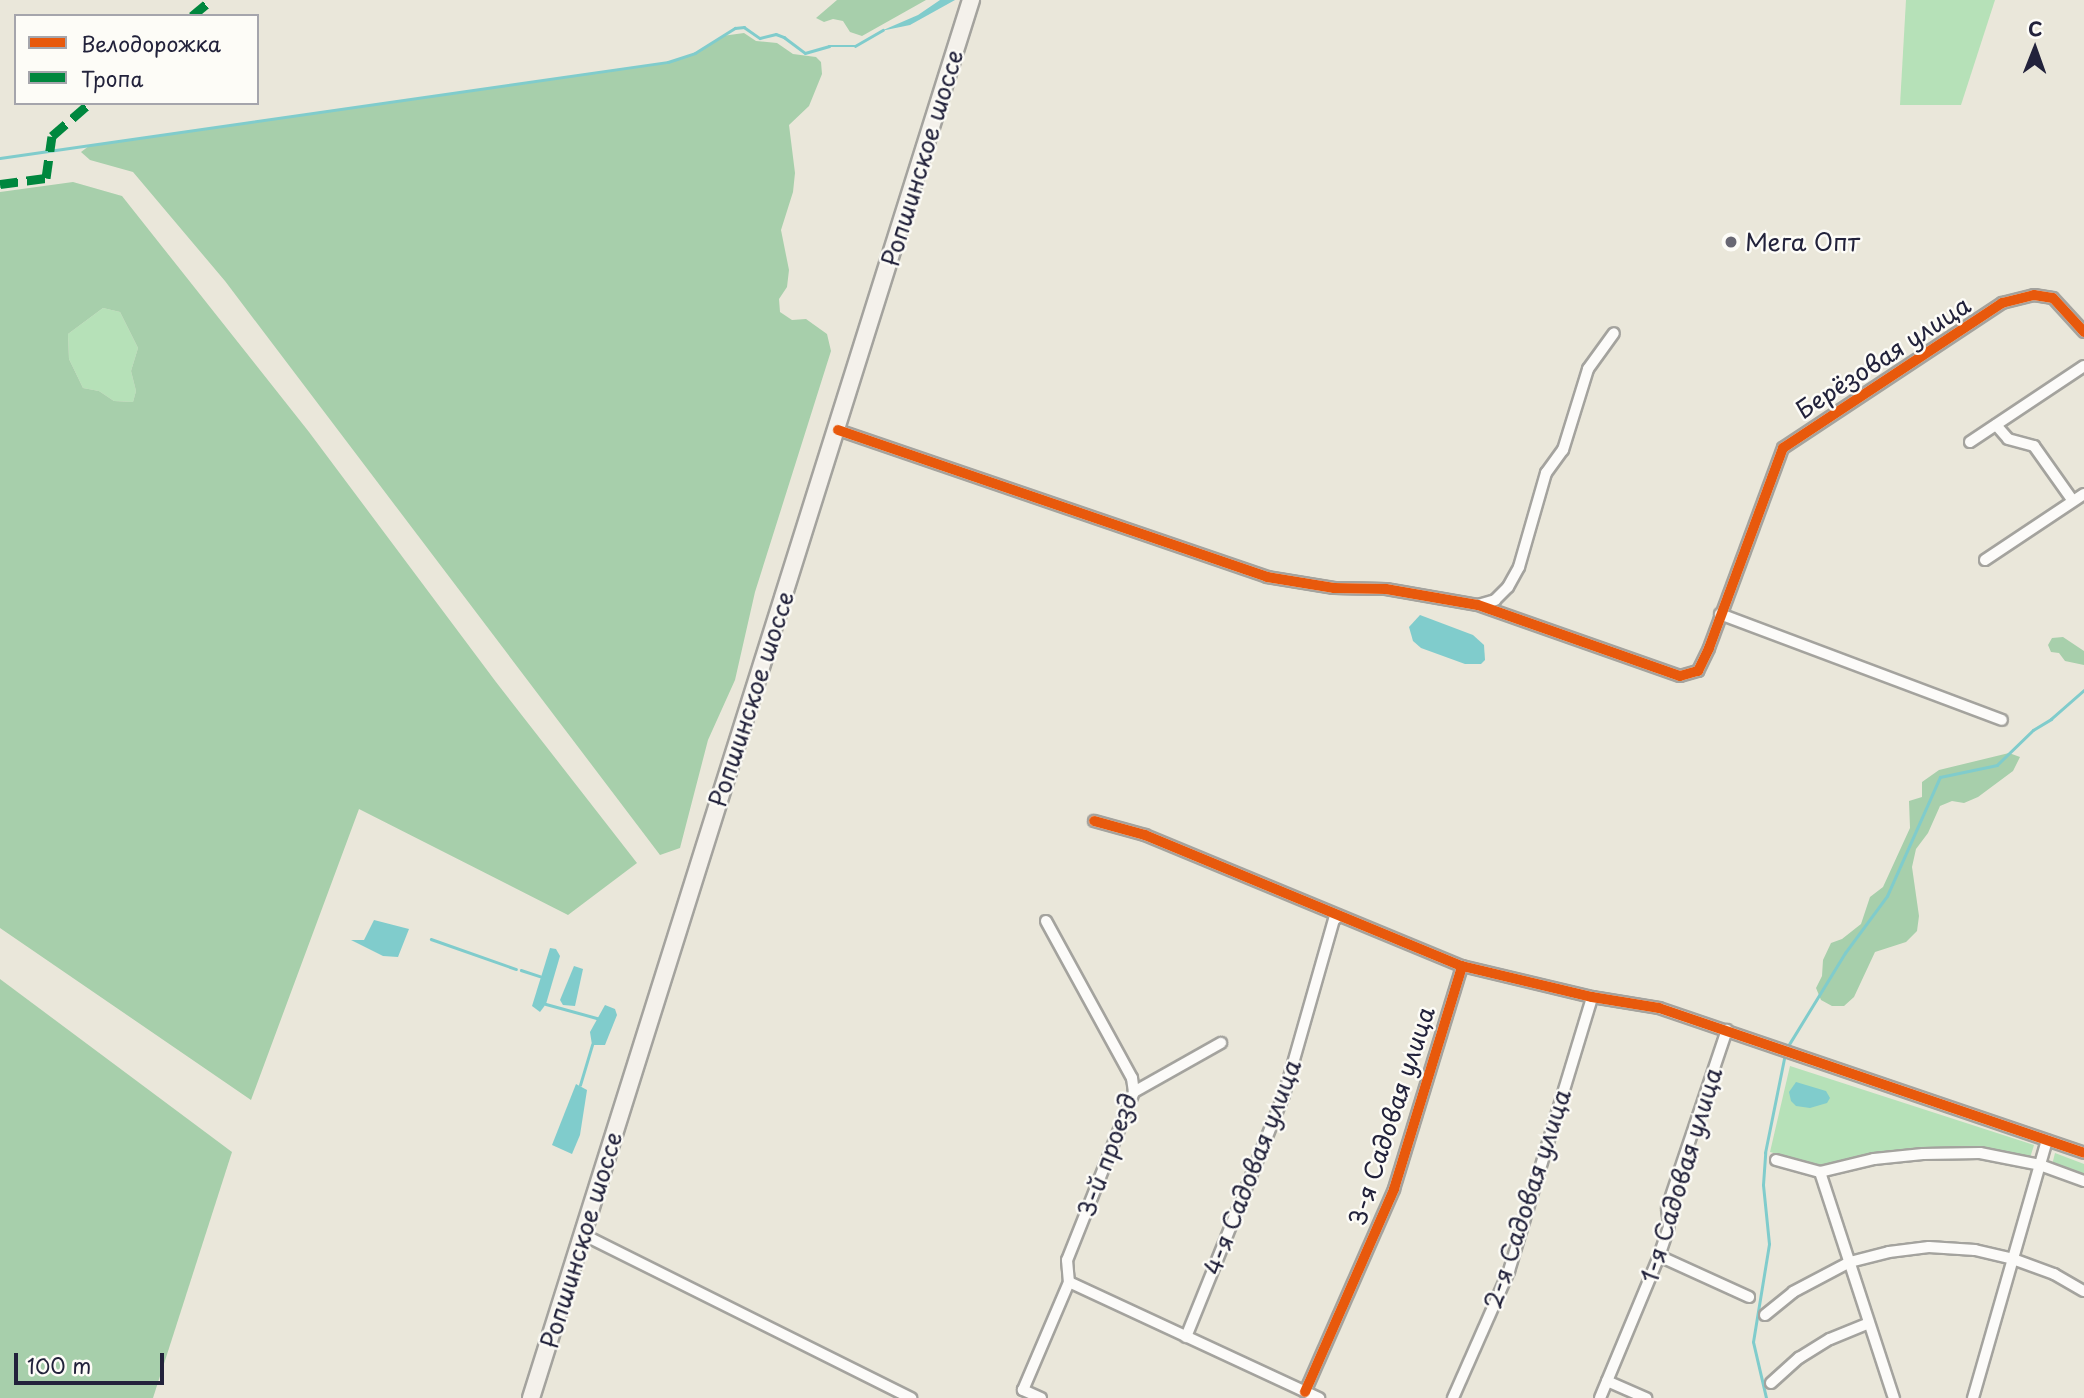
<!DOCTYPE html>
<html>
<head>
<meta charset="utf-8">
<style>
	body { margin:0 }
	#map { position:relative; width:2084px; height:1398px; overflow:hidden; background:#eae7da; font-family:"Playpen Sans",sans-serif }
	div>[style] { position:absolute }
	.green>* { inset:0; background:#b6e1b8 }
	.forest>* { inset:0; background:#a7cfab }
	.water>* { inset:0; background:#80cccc }
	.stream>* { height:2.5px; margin:-1.25px; padding:0 1.25px; transform-origin:1.25px; border-radius:1.25px; background:#80cccc }
	.roads { filter:drop-shadow(2px 0 #a4a39e) drop-shadow(-2px 0 #a4a39e) drop-shadow(0 2px #a4a39e) drop-shadow(0 -2px #a4a39e) }
	.minor>* { height:10px; margin:-5px; padding:0 5px; transform-origin:5px; border-radius:5px; background:#fcfbf9 }
	.secondary>* { height:16px; margin:-8px; padding:0 8px; transform-origin:8px; border-radius:8px; background:#f4f1eb }
	.quiet>* { height:9px; margin-top:-4.5px; transform-origin:0; background:repeating-linear-gradient(90deg,#00873e 0 18px,transparent 0 27px) }
	.cycleway>* { height:10px; margin:-5px; padding:0 5px; transform-origin:5px; border-radius:5px; background:#e8590c }
	.dots>* { width:19px; height:19px; translate:-50% -50%; box-sizing:border-box; border:4px solid #fdfcf7; border-radius:50% }
	span { translate:-50% -50%; white-space:nowrap; text-align:center; line-height:1.15; -webkit-text-stroke:5px #fdfcf7; paint-order:stroke }
	.street-label { font-size:24px; color:#22223b }
	.poi-label { font-size:24px; color:#22223b }
	.left { translate:0 -50%; text-align:left }
	.legend { position:absolute; left:14px; top:14px; width:245px; height:91px; box-sizing:border-box; background:#fdfcf7; border:2px solid #a5a5ac; margin:0; padding:9px 12px; list-style:none; font-size:21px; color:#22223b }
	.legend li { display:flex; align-items:center; gap:14px; height:35px }
	.legend b { width:35px; border:2px solid #a5a5ac }
	.north { position:absolute; left:2000px; top:14px; width:70px; height:70px; -webkit-text-stroke:5px #fdfcf7; paint-order:stroke; rotate:1deg; font-size:19px; font-weight:700; line-height:28px; text-align:center; color:#22223b }
	.north::after { content:''; display:block; margin:auto; width:24px; height:32px; background:#22223b; clip-path:polygon(50% 0,100% 100%,50% 72%,0 100%) }
	.scale { position:absolute; left:14px; top:1353px; width:150px; height:32px; box-sizing:border-box; border:4px solid #22223b; border-top:0; padding-left:9px; font-size:21px; line-height:24px; white-space:nowrap; color:#22223b; -webkit-text-stroke:5px #fdfcf7; paint-order:stroke }
</style>
</head>
<body>
<div id="map">
	<div class="green">
		<i style="clip-path:polygon(1906px 0,1995px 0,1961px 105px,1900px 105px)"></i>
		<i style="clip-path:polygon(103px 308px,120px 312px,138px 348px,131px 371px,136px 391px,133px 402px,114px 401px,99px 391px,83px 388px,69px 359px,68px 334px)"></i>
		<i style="clip-path:polygon(1790px 1066px,2034px 1145px,2030px 1158px,1979px 1149px,1922px 1149px,1823px 1167px,1770px 1152px)"></i>
		<i style="clip-path:polygon(2055px 1153px,2084px 1164px,2084px 1177px,2052px 1165px)"></i>
	</div>
	<div class="forest">
		<i style="clip-path:polygon(837px 0,926px 0,862px 36px,850px 32px,843px 21px,833px 19px,824px 22px,816px 18px)"></i>
		<i style="clip-path:polygon(744px 33px,756px 41px,777px 43px,793px 54px,816px 57px,821px 62px,822px 74px,809px 106px,789px 125px,795px 173px,793px 192px,781px 230px,789px 270px,787px 287px,779px 299px,780px 312px,792px 320px,806px 319px,827px 334px,831px 351px,755px 592px,735px 680px,708px 740px,680px 848px,660px 855px,225px 281px,133px 172px,90px 160px,81px 152px,89px 146px,668px 62px,695px 53px,722px 36px)"></i>
		<i style="clip-path:polygon(evenodd,73px 182px,122px 196px,309px 432px,496px 682px,637px 863px,568px 915px,359px 809px,251px 1100px,0 928px,0 192px,73px 182px,103px 308px,120px 312px,138px 348px,131px 371px,136px 391px,133px 402px,114px 401px,99px 391px,83px 388px,69px 359px,68px 334px,103px 308px)"></i>
		<i style="clip-path:polygon(2063px 637px,2084px 651px,2084px 665px,2065px 661px,2059px 653px,2051px 652px,2048px 645px,2052px 638px)"></i>
		<i style="clip-path:polygon(2009px 753px,2020px 757px,2013px 771px,1978px 797px,1964px 803px,1952px 801px,1940px 806px,1928px 833px,1916px 849px,1912px 867px,1919px 916px,1917px 931px,1906px 942px,1875px 952px,1854px 997px,1844px 1006px,1832px 1006px,1821px 1000px,1816px 988px,1822px 976px,1823px 960px,1831px 943px,1842px 939px,1861px 924px,1870px 897px,1883px 887px,1910px 828px,1909px 801px,1922px 797px,1922px 782px,1939px 770px)"></i>
		<i style="clip-path:polygon(0 979px,232px 1152px,153px 1398px,0 1398px)"></i>
	</div>
	<div class="water">
		<i style="clip-path:polygon(940px 0,955px 0,910px 25px,881px 31px,918px 15px)"></i>
		<i style="clip-path:polygon(1420px 615px,1473px 635px,1484px 645px,1485px 660px,1481px 664px,1465px 664px,1421px 648px,1413px 641px,1409px 627px)"></i>
		<i style="clip-path:polygon(374px 920px,409px 929px,398px 957px,383px 956px,351px 940px,364px 940px)"></i>
		<i style="clip-path:polygon(550px 948px,556px 949px,560px 956px,546px 1004px,540px 1012px,532px 1006px)"></i>
		<i style="clip-path:polygon(574px 966px,583px 969px,575px 1006px,563px 1005px,560px 1000px)"></i>
		<i style="clip-path:polygon(605px 1005px,615px 1009px,617px 1015px,605px 1045px,592px 1045px,590px 1032px)"></i>
		<i style="clip-path:polygon(1796px 1082px,1826px 1091px,1830px 1098px,1827px 1103px,1810px 1108px,1796px 1106px,1791px 1101px,1789px 1092px)"></i>
		<i style="clip-path:polygon(576px 1084px,587px 1090px,580px 1135px,572px 1154px,552px 1145px)"></i>
	</div>
	<div class="stream">
		<i style="left:0;top:158px;width:675px;rotate:-8.18deg"></i>
		<i style="left:668px;top:62px;width:28px;rotate:-18deg"></i>
		<i style="left:695px;top:53px;width:47px;rotate:-32deg"></i>
		<i style="left:735px;top:28px;width:9px;rotate:-6deg"></i>
		<i style="left:744px;top:27px;width:19px;rotate:35deg"></i>
		<i style="left:760px;top:38px;width:16px;rotate:-14deg"></i>
		<i style="left:776px;top:34px;width:9px;rotate:21deg"></i>
		<i style="left:784px;top:37px;width:26px;rotate:37deg"></i>
		<i style="left:805px;top:53px;width:25px;rotate:-16deg"></i>
		<i style="left:829px;top:46px;width:26px"></i>
		<i style="left:855px;top:46px;width:32px;rotate:-30deg"></i>
		<i style="left:431px;top:939px;width:90px;rotate:19.4deg"></i>
		<i style="left:521px;top:970px;width:20px;rotate:18deg"></i>
		<i style="left:546px;top:1004px;width:53px;rotate:15.4deg"></i>
		<i style="left:1788px;top:1046px;width:109px;rotate:-58.5deg"></i>
		<i style="left:1845px;top:953px;width:71px;rotate:-53.6deg"></i>
		<i style="left:1887px;top:896px;width:130px;rotate:-66deg"></i>
		<i style="left:1940px;top:777px;width:58px;rotate:-11.9deg"></i>
		<i style="left:1997px;top:765px;width:50px;rotate:-44.2deg"></i>
		<i style="left:2033px;top:730px;width:21px;rotate:-31deg"></i>
		<i style="left:2051px;top:719px;width:44px;rotate:-41.3deg"></i>
		<i style="left:580px;top:1085px;width:42px;rotate:-73.3deg"></i>
		<i style="left:1766px;top:1398px;width:57px;rotate:-103.1deg"></i>
		<i style="left:1753px;top:1342px;width:99px;rotate:-80.7deg"></i>
		<i style="left:1769px;top:1244px;width:59px;rotate:-95.8deg"></i>
		<i style="left:1763px;top:1185px;width:32px;rotate:-86deg"></i>
		<i style="left:1765px;top:1153px;width:101px;rotate:-78.6deg"></i>
	</div>
	<div class="roads">
		<div class="minor">
			<i style="left:1996px;top:425px;width:18px;rotate:49deg"></i>
			<i style="left:2008px;top:439px;width:27px;rotate:15deg"></i>
			<i style="left:2034px;top:446px;width:67px;rotate:54.7deg"></i>
			<i style="left:838px;top:430px;width:453px;rotate:18.9deg"></i>
			<i style="left:1267px;top:577px;width:68px;rotate:9.3deg"></i>
			<i style="left:1334px;top:588px;width:52px;rotate:1.1deg"></i>
			<i style="left:1386px;top:589px;width:93px;rotate:9.9deg"></i>
			<i style="left:1478px;top:605px;width:214px;rotate:19.4deg"></i>
			<i style="left:1680px;top:676px;width:19px;rotate:-16deg"></i>
			<i style="left:1698px;top:671px;width:25px;rotate:-64deg"></i>
			<i style="left:1709px;top:648px;width:213px;rotate:-69.7deg"></i>
			<i style="left:1783px;top:448px;width:263px;rotate:-33.5deg"></i>
			<i style="left:2002px;top:303px;width:33px;rotate:-14deg"></i>
			<i style="left:2034px;top:295px;width:19px;rotate:9deg"></i>
			<i style="left:2053px;top:298px;width:46px;rotate:47.6deg"></i>
			<i style="left:1970px;top:442px;width:137px;rotate:-33.7deg"></i>
			<i style="left:1985px;top:560px;width:119px;rotate:-33.7deg"></i>
			<i style="left:1478px;top:605px;width:18px;rotate:-16deg"></i>
			<i style="left:1495px;top:600px;width:18px;rotate:-45deg"></i>
			<i style="left:1508px;top:587px;width:23px;rotate:-61deg"></i>
			<i style="left:1519px;top:567px;width:98px;rotate:-74deg"></i>
			<i style="left:1546px;top:473px;width:29px;rotate:-54deg"></i>
			<i style="left:1563px;top:450px;width:85px;rotate:-72.8deg"></i>
			<i style="left:1588px;top:369px;width:44px;rotate:-54.2deg"></i>
			<i style="left:1720px;top:614px;width:301px;rotate:20.6deg"></i>
			<i style="left:1094px;top:821px;width:53px;rotate:15.4deg"></i>
			<i style="left:1145px;top:835px;width:343px;rotate:22.5deg"></i>
			<i style="left:1462px;top:966px;width:134px;rotate:13.4deg"></i>
			<i style="left:1592px;top:997px;width:68px;rotate:9.3deg"></i>
			<i style="left:1659px;top:1008px;width:449px;rotate:18.8deg"></i>
			<i style="left:1046px;top:921px;width:179px;rotate:61.3deg"></i>
			<i style="left:1132px;top:1078px;width:14px;rotate:82deg"></i>
			<i style="left:1134px;top:1092px;width:181px;rotate:111.7deg"></i>
			<i style="left:1067px;top:1260px;width:22px;rotate:85deg"></i>
			<i style="left:1134px;top:1092px;width:100px;rotate:-29.4deg"></i>
			<i style="left:1776px;top:1160px;width:46px;rotate:15.3deg"></i>
			<i style="left:1820px;top:1172px;width:56px;rotate:-13.5deg"></i>
			<i style="left:1874px;top:1159px;width:49px;rotate:-5.8deg"></i>
			<i style="left:1923px;top:1154px;width:57px;rotate:-1deg"></i>
			<i style="left:1980px;top:1153px;width:61px;rotate:11.3deg"></i>
			<i style="left:2040px;top:1165px;width:47px;rotate:20deg"></i>
			<i style="left:1820px;top:1172px;width:238px;rotate:71.9deg"></i>
			<i style="left:582px;top:1234px;width:368px;rotate:26.5deg"></i>
			<i style="left:1659px;top:1256px;width:99px;rotate:24.5deg"></i>
			<i style="left:1069px;top:1282px;width:276px;rotate:24.9deg"></i>
			<i style="left:1765px;top:1315px;width:36px;rotate:-39deg"></i>
			<i style="left:1793px;top:1292px;width:64px;rotate:-27.8deg"></i>
			<i style="left:1850px;top:1262px;width:40px;rotate:-14.4deg"></i>
			<i style="left:1889px;top:1252px;width:40px;rotate:-7.1deg"></i>
			<i style="left:1929px;top:1247px;width:46px;rotate:3.7deg"></i>
			<i style="left:1975px;top:1250px;width:39px;rotate:13deg"></i>
			<i style="left:2013px;top:1259px;width:44px;rotate:20.1deg"></i>
			<i style="left:2054px;top:1274px;width:34px;rotate:30deg"></i>
			<i style="left:1186px;top:1337px;width:261px;rotate:-68deg"></i>
			<i style="left:1284px;top:1095px;width:182px;rotate:-74.1deg"></i>
			<i style="left:1334px;top:920px;width:6px;rotate:-39deg"></i>
			<i style="left:1607px;top:1381px;width:43px;rotate:23.6deg"></i>
			<i style="left:1771px;top:1383px;width:38px;rotate:-42deg"></i>
			<i style="left:1799px;top:1358px;width:36px;rotate:-32deg"></i>
			<i style="left:1830px;top:1339px;width:42px;rotate:-22.3deg"></i>
			<i style="left:1305px;top:1392px;width:222px;rotate:-66.3deg"></i>
			<i style="left:1394px;top:1189px;width:233px;rotate:-73deg"></i>
			<i style="left:1041px;top:1398px;width:20px;rotate:-156deg"></i>
			<i style="left:1023px;top:1390px;width:117px;rotate:-66.9deg"></i>
			<i style="left:1453px;top:1398px;width:139px;rotate:-66.2deg"></i>
			<i style="left:1509px;top:1271px;width:286px;rotate:-73.1deg"></i>
			<i style="left:1600px;top:1398px;width:154px;rotate:-67.4deg"></i>
			<i style="left:1659px;top:1256px;width:31px;rotate:-71deg"></i>
			<i style="left:1669px;top:1227px;width:19px;rotate:-96deg"></i>
			<i style="left:1667px;top:1208px;width:188px;rotate:-71.4deg"></i>
			<i style="left:1973px;top:1398px;width:268px;rotate:-74deg"></i>
		</div>
		<div class="secondary">
			<i style="left:531px;top:1398px;width:1466px;rotate:-72.53deg"></i>
		</div>
	</div>
	<div class="quiet">
		<i style="left:192px;top:16px;width:25px;rotate:-40deg"></i>
		<i style="left:0;top:184px;width:46px;rotate:-7.4deg"></i>
		<i style="left:46px;top:178px;width:42px;rotate:-81.9deg"></i>
		<i style="left:52px;top:136px;width:50px;rotate:-41deg"></i>
	</div>
	<div class="cycleway">
		<i style="left:838px;top:430px;width:453px;rotate:18.9deg"></i>
		<i style="left:1267px;top:577px;width:68px;rotate:9.3deg"></i>
		<i style="left:1334px;top:588px;width:52px;rotate:1.1deg"></i>
		<i style="left:1386px;top:589px;width:93px;rotate:9.9deg"></i>
		<i style="left:1478px;top:605px;width:214px;rotate:19.4deg"></i>
		<i style="left:1680px;top:676px;width:19px;rotate:-16deg"></i>
		<i style="left:1698px;top:671px;width:25px;rotate:-64deg"></i>
		<i style="left:1709px;top:648px;width:213px;rotate:-69.7deg"></i>
		<i style="left:1783px;top:448px;width:263px;rotate:-33.5deg"></i>
		<i style="left:2002px;top:303px;width:33px;rotate:-14deg"></i>
		<i style="left:2034px;top:295px;width:19px;rotate:9deg"></i>
		<i style="left:2053px;top:298px;width:46px;rotate:47.6deg"></i>
		<i style="left:1094px;top:821px;width:53px;rotate:15.4deg"></i>
		<i style="left:1145px;top:835px;width:343px;rotate:22.5deg"></i>
		<i style="left:1462px;top:966px;width:134px;rotate:13.4deg"></i>
		<i style="left:1592px;top:997px;width:68px;rotate:9.3deg"></i>
		<i style="left:1659px;top:1008px;width:449px;rotate:18.8deg"></i>
		<i style="left:1305px;top:1392px;width:222px;rotate:-66.3deg"></i>
		<i style="left:1394px;top:1189px;width:233px;rotate:-73deg"></i>
	</div>
	<div class="dots">
		<i style="left:1731px;top:242px;background:#686773"></i>
	</div>
	<div class="street-label">
		<span style="left:922px;top:158px;rotate:-73deg">Ропшинское шоссе</span>
		<span style="left:1883px;top:357px;rotate:-33deg">Берёзовая улица</span>
		<span style="left:751px;top:699px;rotate:-72deg">Ропшинское шоссе</span>
		<span style="left:1391px;top:1116px;rotate:-72deg">3-я Садовая улица</span>
		<span style="left:1107px;top:1155px;rotate:-70deg">3-й проезд</span>
		<span style="left:1252px;top:1167px;rotate:-69deg">4-я Садовая улица</span>
		<span style="left:1681px;top:1175px;rotate:-73deg">1-я Садовая улица</span>
		<span style="left:1527px;top:1199px;rotate:-72deg">2-я Садовая улица</span>
		<span style="left:581px;top:1240px;rotate:-73deg">Ропшинское шоссе</span>
	</div>
	<div class="poi-label">
		<span class="left" style="left:1745px;top:242px">Мега Опт</span>
	</div>
	<ul class="legend">
	<li><b style="height:9px;background:#e8590c"></b>Велодорожка</li>
	<li><b style="height:9px;background:#00873e"></b>Тропа</li>
	</ul>
	<div class="north">С</div>
	<div class="scale">100 m</div>
</div>
</body>
</html>
